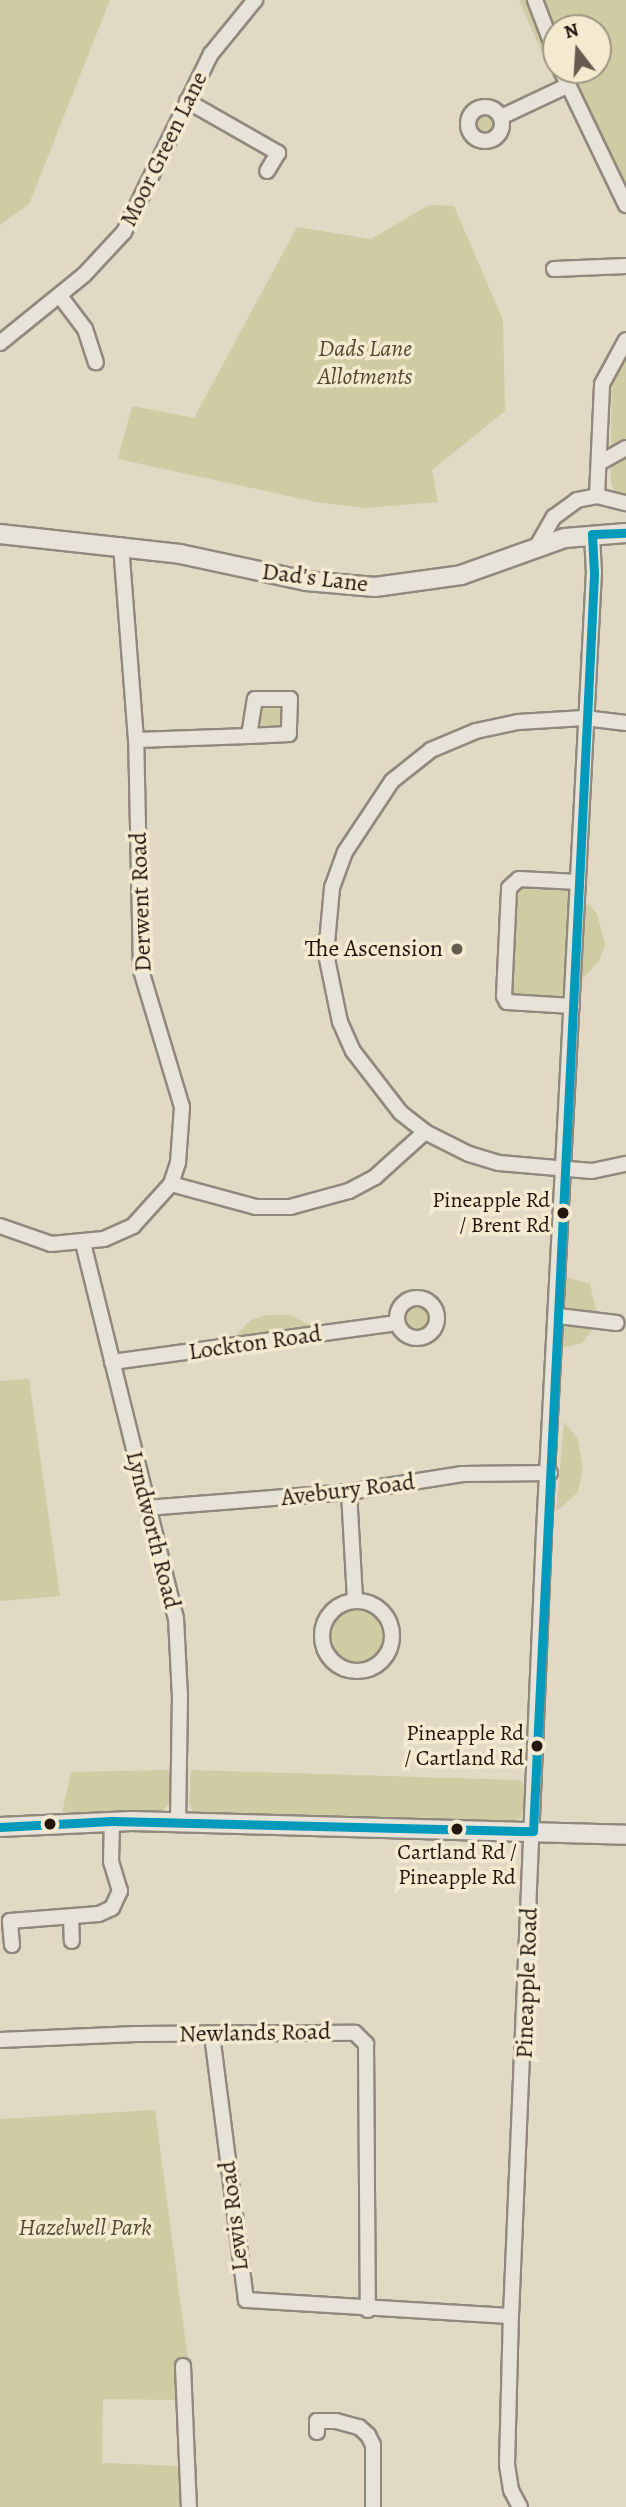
<!DOCTYPE html>
<html>
<head>
<meta charset="utf-8">
<style>
	body { margin:0 }
	#map { position:relative; width:626px; height:2507px; overflow:hidden; background:#e1d9c3; font-family:Alegreya,serif }
	div>[style] { position:absolute }
	.green>* { inset:0; background:#cfcba3 }
	.round { border-radius:50% }
	.roads { filter:drop-shadow(2px 0 #90897d) drop-shadow(-2px 0 #90897d) drop-shadow(0 2px #90897d) drop-shadow(0 -2px #90897d) }
	.minor>* { height:14px; margin:-7px; padding:0 7px; transform-origin:7px; border-radius:7px; background:#e7e3d8 }
	.minor>.ring { margin:-7px; padding:0; box-sizing:content-box; background:none; border:14px solid #e7e3d8; border-radius:50% }
	.tertiary>* { height:18px; margin:-9px; padding:0 9px; transform-origin:9px; border-radius:9px; background:#e7e3d8 }
	.bus-1>* { height:9px; margin:-4.5px; padding:0 4.5px; transform-origin:4.5px; border-radius:4.5px; background:#049abb }
	.dots>* { width:19px; height:19px; translate:-50% -50%; box-sizing:border-box; border:4px solid #f4ead0; border-radius:50% }
	span { translate:-50% -50%; white-space:nowrap; text-align:center; line-height:1.15; -webkit-text-stroke:7px #f4ead0; paint-order:stroke }
	.bus-label { font-size:22px; color:#231710 }
	.right { translate:-100% -50%; text-align:right }
	.street-label { font-size:24px; color:#231710 }
	.park-label { font-size:24px; color:#524a34; font-style:italic }
	.poi-label { font-size:24px; color:#231710 }
	.north { position:absolute; left:542px; top:14px; width:70px; height:70px; box-sizing:border-box; background:#f4ead0; border:2px solid #a09683; border-radius:50%; rotate:343deg; font-size:19px; font-weight:700; line-height:28px; text-align:center; color:#231710 }
	.north::after { content:''; display:block; margin:auto; width:24px; height:32px; background:#665b4f; clip-path:polygon(50% 0,100% 100%,50% 72%,0 100%) }
</style>
</head>
<body>
<div id="map">
	<div class="green">
		<i style="clip-path:polygon(0 0,110px 0,29px 204px,0 225px)"></i>
		<i style="clip-path:polygon(519px 0,529px 0,531px 5px,561px 84px,556px 85px)"></i>
		<i style="clip-path:polygon(542px 0,626px 0,626px 194px,568px 70px,598px 70px,598px 28px,556px 28px,556px 37px)"></i>
		<i class="round" style="left:475px;top:114px;width:20px;height:20px"></i>
		<i style="clip-path:polygon(429px 205px,454px 206px,503px 320px,505px 411px,432px 470px,438px 502px,365px 508px,316px 502px,118px 459px,132px 406px,194px 418px,297px 227px,371px 239px)"></i>
		<i style="clip-path:polygon(626px 355px,626px 499px,617px 495px,611px 484px,611px 427px,612px 378px)"></i>
		<i style="clip-path:polygon(279px 702px,285px 707px,282px 729px,258px 728px,258px 705px)"></i>
		<i style="clip-path:polygon(521px 881px,575px 884px,570px 1004px,507px 1000px,511px 888px)"></i>
		<i style="clip-path:polygon(589px 904px,597px 914px,605px 945px,599px 961px,575px 988px,580px 905px)"></i>
		<i style="clip-path:polygon(562px 1276px,590px 1284px,598px 1318px,560px 1313px)"></i>
		<i class="round" style="left:404px;top:1305px;width:26px;height:26px"></i>
		<i style="clip-path:polygon(268px 1315px,290px 1315px,311px 1326px,235px 1336px,251px 1320px)"></i>
		<i style="clip-path:polygon(560px 1319px,597px 1324px,582px 1343px,558px 1349px)"></i>
		<i style="clip-path:polygon(29px 1379px,60px 1596px,0 1601px,0 1381px)"></i>
		<i style="clip-path:polygon(564px 1422px,577px 1438px,583px 1467px,578px 1492px,556px 1512px)"></i>
		<i class="round" style="left:331px;top:1610px;width:52px;height:52px"></i>
		<i style="clip-path:polygon(169px 1770px,170px 1803px,162px 1811px,62px 1813px,71px 1772px)"></i>
		<i style="clip-path:polygon(191px 1770px,520px 1780px,526px 1788px,522px 1817px,514px 1821px,193px 1812px,189px 1804px)"></i>
		<i style="clip-path:polygon(155px 2110px,189px 2367px,181px 2400px,103px 2399px,102px 2463px,183px 2466px,183px 2507px,0 2507px,0 2119px)"></i>
	</div>
	<div class="roads">
		<div class="minor">
			<i style="left:535px;top:0;width:59px;rotate:69.1deg"></i>
			<i style="left:561px;top:70px;width:150px;rotate:64.3deg"></i>
			<i style="left:187px;top:101px;width:105px;rotate:29.7deg"></i>
			<i style="left:278px;top:153px;width:21px;rotate:121deg"></i>
			<i class="ring" style="left:468px;top:107px;width:20px;height:20px"></i>
			<i style="left:501px;top:117px;width:73px;rotate:-25.2deg"></i>
			<i style="left:554px;top:269px;width:72px;rotate:-2.4deg"></i>
			<i style="left:60px;top:296px;width:41px;rotate:52.9deg"></i>
			<i style="left:85px;top:329px;width:35px;rotate:72deg"></i>
			<i style="left:0;top:343px;width:108px;rotate:-39deg"></i>
			<i style="left:84px;top:275px;width:59px;rotate:-47.1deg"></i>
			<i style="left:124px;top:232px;width:198px;rotate:-64deg"></i>
			<i style="left:211px;top:54px;width:70px;rotate:-50.8deg"></i>
			<i style="left:601px;top:462px;width:29px;rotate:-29deg"></i>
			<i style="left:597px;top:496px;width:112px;rotate:-87.4deg"></i>
			<i style="left:602px;top:384px;width:50px;rotate:-61.4deg"></i>
			<i style="left:537px;top:546px;width:34px;rotate:-60deg"></i>
			<i style="left:554px;top:517px;width:29px;rotate:-36deg"></i>
			<i style="left:577px;top:500px;width:20px;rotate:-11deg"></i>
			<i style="left:597px;top:496px;width:30px;rotate:14deg"></i>
			<i style="left:626px;top:723px;width:42px;rotate:-173.2deg"></i>
			<i style="left:584px;top:718px;width:66px;rotate:176.5deg"></i>
			<i style="left:518px;top:722px;width:43px;rotate:167.9deg"></i>
			<i style="left:476px;top:731px;width:49px;rotate:157.1deg"></i>
			<i style="left:431px;top:750px;width:50px;rotate:141.5deg"></i>
			<i style="left:392px;top:781px;width:85px;rotate:123.5deg"></i>
			<i style="left:345px;top:852px;width:38px;rotate:110deg"></i>
			<i style="left:332px;top:888px;width:66px;rotate:95.2deg"></i>
			<i style="left:326px;top:954px;width:69px;rotate:78.4deg"></i>
			<i style="left:340px;top:1022px;width:32px;rotate:66deg"></i>
			<i style="left:353px;top:1051px;width:78px;rotate:52.3deg"></i>
			<i style="left:401px;top:1113px;width:31px;rotate:38deg"></i>
			<i style="left:425px;top:1132px;width:49px;rotate:26.6deg"></i>
			<i style="left:469px;top:1154px;width:31px;rotate:17deg"></i>
			<i style="left:499px;top:1163px;width:93px;rotate:4.9deg"></i>
			<i style="left:592px;top:1171px;width:35px;rotate:-12deg"></i>
			<i style="left:136px;top:740px;width:113px;rotate:-2deg"></i>
			<i style="left:249px;top:736px;width:37px;rotate:-81deg"></i>
			<i style="left:255px;top:699px;width:35px"></i>
			<i style="left:290px;top:699px;width:35px;rotate:92deg"></i>
			<i style="left:289px;top:734px;width:40px;rotate:177.1deg"></i>
			<i style="left:572px;top:1006px;width:65px;rotate:-176.5deg"></i>
			<i style="left:507px;top:1002px;width:7px;rotate:-117deg"></i>
			<i style="left:504px;top:996px;width:108px;rotate:-87.3deg"></i>
			<i style="left:509px;top:888px;width:13px;rotate:-42deg"></i>
			<i style="left:519px;top:879px;width:59px;rotate:2.9deg"></i>
			<i style="left:171px;top:1184px;width:88px;rotate:15.1deg"></i>
			<i style="left:256px;top:1207px;width:34px"></i>
			<i style="left:290px;top:1207px;width:61px;rotate:-15.2deg"></i>
			<i style="left:349px;top:1191px;width:30px;rotate:-28deg"></i>
			<i style="left:375px;top:1177px;width:67px;rotate:-42deg"></i>
			<i style="left:0;top:1226px;width:54px;rotate:19.4deg"></i>
			<i style="left:51px;top:1244px;width:53px;rotate:-5.4deg"></i>
			<i style="left:104px;top:1239px;width:32px;rotate:-24deg"></i>
			<i style="left:133px;top:1226px;width:57px;rotate:-47.9deg"></i>
			<i style="left:171px;top:1184px;width:22px;rotate:-72deg"></i>
			<i style="left:178px;top:1163px;width:56px;rotate:-85.9deg"></i>
			<i style="left:182px;top:1107px;width:143px;rotate:-106.7deg"></i>
			<i style="left:141px;top:970px;width:230px;rotate:-91.2deg"></i>
			<i style="left:136px;top:740px;width:195px;rotate:-94.4deg"></i>
			<i style="left:83px;top:1243px;width:386px;rotate:76.1deg"></i>
			<i style="left:176px;top:1618px;width:78px;rotate:87.1deg"></i>
			<i style="left:180px;top:1696px;width:127px;rotate:90.9deg"></i>
			<i class="ring" style="left:397px;top:1298px;width:26px;height:26px"></i>
			<i style="left:558px;top:1316px;width:59px;rotate:6.8deg"></i>
			<i style="left:112px;top:1362px;width:288px;rotate:-7.8deg"></i>
			<i style="left:349px;top:1492px;width:109px;rotate:86.8deg"></i>
			<i style="left:146px;top:1508px;width:204px;rotate:-4.5deg"></i>
			<i style="left:349px;top:1492px;width:115px;rotate:-9deg"></i>
			<i style="left:463px;top:1474px;width:87px;rotate:-0.7deg"></i>
			<i class="ring" style="left:322px;top:1601px;width:56px;height:56px"></i>
			<i style="left:71px;top:1917px;width:24px;rotate:88deg"></i>
			<i style="left:12px;top:1945px;width:24px;rotate:-95deg"></i>
			<i style="left:10px;top:1921px;width:89px;rotate:-4.5deg"></i>
			<i style="left:99px;top:1914px;width:14px;rotate:-25deg"></i>
			<i style="left:112px;top:1908px;width:19px;rotate:-65deg"></i>
			<i style="left:120px;top:1891px;width:30px;rotate:-107deg"></i>
			<i style="left:111px;top:1862px;width:41px;rotate:-88.6deg"></i>
			<i style="left:212px;top:2035px;width:267px;rotate:82.7deg"></i>
			<i style="left:246px;top:2300px;width:265px;rotate:3.5deg"></i>
			<i style="left:0;top:2040px;width:136px;rotate:-2.5deg"></i>
			<i style="left:136px;top:2034px;width:219px;rotate:-0.3deg"></i>
			<i style="left:355px;top:2033px;width:16px;rotate:45deg"></i>
			<i style="left:366px;top:2044px;width:266px;rotate:89.6deg"></i>
			<i style="left:183px;top:2366px;width:141px;rotate:87.6deg"></i>
			<i style="left:317px;top:2432px;width:11px;rotate:-90deg"></i>
			<i style="left:317px;top:2421px;width:19px"></i>
			<i style="left:336px;top:2421px;width:24px;rotate:15deg"></i>
			<i style="left:359px;top:2427px;width:12px;rotate:42deg"></i>
			<i style="left:368px;top:2435px;width:11px;rotate:63deg"></i>
			<i style="left:373px;top:2445px;width:62px;rotate:90deg"></i>
			<i style="left:520px;top:2507px;width:19px;rotate:-118deg"></i>
			<i style="left:511px;top:2490px;width:25px;rotate:-99deg"></i>
			<i style="left:507px;top:2465px;width:149px;rotate:-88.5deg"></i>
			<i style="left:511px;top:2316px;width:785px;rotate:-87.59deg"></i>
			<i style="left:544px;top:1532px;width:960px;rotate:-87.02deg"></i>
			<i style="left:594px;top:573px;width:39px;rotate:-93deg"></i>
		</div>
		<div class="tertiary">
			<i style="left:0;top:534px;width:181px;rotate:6.3deg"></i>
			<i style="left:180px;top:554px;width:129px;rotate:12.1deg"></i>
			<i style="left:306px;top:581px;width:69px;rotate:5deg"></i>
			<i style="left:375px;top:587px;width:87px;rotate:-7.9deg"></i>
			<i style="left:461px;top:575px;width:110px;rotate:-19.6deg"></i>
			<i style="left:565px;top:538px;width:61px;rotate:-4.7deg"></i>
			<i style="left:0;top:1827px;width:132px;rotate:-2.6deg"></i>
			<i style="left:132px;top:1821px;width:494px;rotate:1.6deg"></i>
		</div>
	</div>
	<div class="bus-1">
		<i style="left:0;top:1827px;width:112px;rotate:-3.1deg"></i>
		<i style="left:112px;top:1821px;width:421px;rotate:1.4deg"></i>
		<i style="left:533px;top:1831px;width:1259px;rotate:-87.22deg"></i>
		<i style="left:594px;top:573px;width:39px;rotate:-93deg"></i>
		<i style="left:592px;top:534px;width:34px;rotate:-2deg"></i>
	</div>
	<div class="dots">
		<i style="left:457px;top:949px;background:#665b4f"></i>
		<i style="left:563px;top:1213px;background:#231710"></i>
		<i style="left:537px;top:1746px;background:#231710"></i>
		<i style="left:50px;top:1824px;background:#231710"></i>
		<i style="left:457px;top:1829px;background:#231710"></i>
	</div>
	<div class="bus-label">
		<span class="right" style="left:550px;top:1213px">Pineapple Rd<br>/ Brent Rd</span>
		<span class="right" style="left:524px;top:1746px">Pineapple Rd<br>/ Cartland Rd</span>
		<span style="left:457px;top:1865px">Cartland Rd /<br>Pineapple Rd</span>
	</div>
	<div class="street-label">
		<span style="left:164px;top:149px;rotate:-64deg">Moor Green Lane</span>
		<span style="left:315px;top:578px;rotate:7deg">Dad's Lane</span>
		<span style="left:141px;top:902px;rotate:-92deg">Derwent Road</span>
		<span style="left:255px;top:1343px;rotate:-8deg">Lockton Road</span>
		<span style="left:348px;top:1490px;rotate:-7deg">Avebury Road</span>
		<span style="left:153px;top:1530px;rotate:76deg">Lyndworth Road</span>
		<span style="left:527px;top:1983px;rotate:-88deg">Pineapple Road</span>
		<span style="left:255px;top:2033px;rotate:-1deg">Newlands Road</span>
		<span style="left:234px;top:2216px;rotate:-97deg">Lewis Road</span>
	</div>
	<div class="park-label">
		<span style="left:365px;top:363px">Dads Lane<br>Allotments</span>
		<span style="left:85px;top:2228px">Hazelwell Park</span>
	</div>
	<div class="poi-label">
		<span class="right" style="left:443px;top:949px">The Ascension</span>
	</div>
	<div class="north">N</div>
</div>
</body>
</html>
